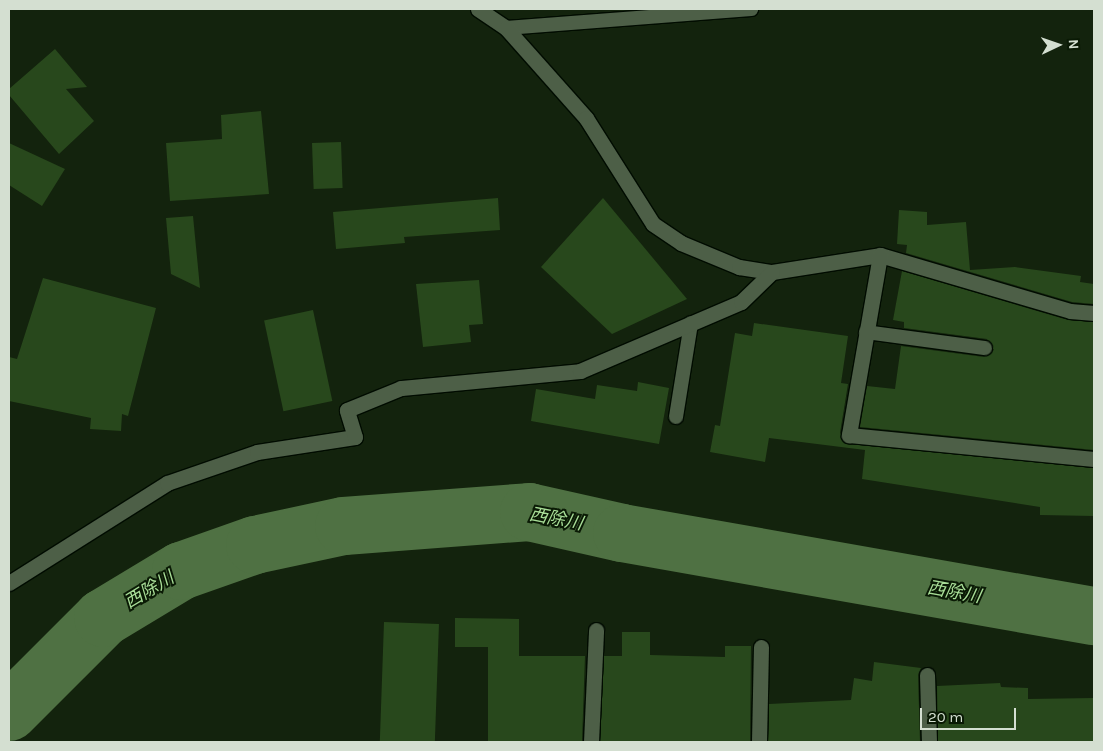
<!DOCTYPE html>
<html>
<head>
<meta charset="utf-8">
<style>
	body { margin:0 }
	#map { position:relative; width:1103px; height:751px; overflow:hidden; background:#13230d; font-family:Karla,"Noto Sans JP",sans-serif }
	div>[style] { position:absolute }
	.river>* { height:58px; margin:-29px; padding:0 29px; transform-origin:29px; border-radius:29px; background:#4f7143 }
	.building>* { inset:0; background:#28481c; transform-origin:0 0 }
	.roads { filter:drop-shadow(1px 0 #010c00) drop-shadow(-1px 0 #010c00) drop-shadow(0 1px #010c00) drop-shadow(0 -1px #010c00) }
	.lane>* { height:14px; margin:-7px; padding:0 7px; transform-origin:7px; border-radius:7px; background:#4d5f47 }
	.street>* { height:15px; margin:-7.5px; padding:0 7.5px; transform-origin:7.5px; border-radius:7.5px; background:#4d5f47 }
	span { translate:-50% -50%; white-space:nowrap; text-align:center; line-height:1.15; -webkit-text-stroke:4px #0a1a05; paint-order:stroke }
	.water-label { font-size:18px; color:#a8dd97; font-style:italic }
	.frame { position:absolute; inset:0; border:10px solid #d4dfd1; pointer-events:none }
	.north { position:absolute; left:1033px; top:20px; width:50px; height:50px; -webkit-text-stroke:4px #0a1a05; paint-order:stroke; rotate:87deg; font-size:14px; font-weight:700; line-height:20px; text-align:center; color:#d4dfd1 }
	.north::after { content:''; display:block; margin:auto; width:18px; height:22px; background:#d4dfd1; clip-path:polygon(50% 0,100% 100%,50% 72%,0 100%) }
	.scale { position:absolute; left:920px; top:708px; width:96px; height:22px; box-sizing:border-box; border:2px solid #d4dfd1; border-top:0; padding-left:6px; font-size:15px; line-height:18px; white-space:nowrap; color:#d4dfd1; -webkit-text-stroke:4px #0a1a05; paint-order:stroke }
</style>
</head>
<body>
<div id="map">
	<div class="river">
		<i style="left:9px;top:712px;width:133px;rotate:-45deg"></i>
		<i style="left:103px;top:618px;width:91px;rotate:-31.1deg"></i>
		<i style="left:181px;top:571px;width:78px;rotate:-19.4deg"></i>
		<i style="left:255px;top:545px;width:91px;rotate:-12.1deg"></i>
		<i style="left:344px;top:526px;width:186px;rotate:-4.3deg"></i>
		<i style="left:529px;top:512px;width:95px;rotate:12.7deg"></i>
		<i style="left:622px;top:533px;width:479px;rotate:10deg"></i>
	</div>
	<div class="building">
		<i style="clip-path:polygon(55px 49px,87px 87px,66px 89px,94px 121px,59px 154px,9px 95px,9px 89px)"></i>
		<i style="clip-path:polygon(261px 111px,269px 194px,170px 201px,166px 143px,222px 139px,221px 115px)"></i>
		<i style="left:341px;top:142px;width:46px;height:29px;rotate:88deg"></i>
		<i style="clip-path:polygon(9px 143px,65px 169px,42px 206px,9px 185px)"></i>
		<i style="clip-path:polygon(498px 198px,500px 230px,404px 237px,405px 243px,336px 249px,333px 212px)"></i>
		<i style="clip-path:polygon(603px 198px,687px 299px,612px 334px,541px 267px)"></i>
		<i style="clip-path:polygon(899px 210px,927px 212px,927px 225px,966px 222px,970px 270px,1015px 267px,1081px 276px,1080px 282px,1094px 284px,1094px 304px,1072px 302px,906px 253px,907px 245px,897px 244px)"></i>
		<i style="clip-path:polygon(193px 216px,200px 288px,171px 274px,166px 218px)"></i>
		<i style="clip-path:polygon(902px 271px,1068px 320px,1094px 322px,1094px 450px,860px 427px,867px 386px,895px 389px,901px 346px,984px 357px,994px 350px,987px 339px,904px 328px,904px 322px,893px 320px)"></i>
		<i style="clip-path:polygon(43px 278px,156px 308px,128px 416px,122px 414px,121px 431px,90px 429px,91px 418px,9px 401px,9px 357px,17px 359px)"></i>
		<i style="clip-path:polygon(479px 280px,483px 324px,469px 325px,471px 342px,423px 347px,416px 284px)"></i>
		<i style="left:313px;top:310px;width:93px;height:50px;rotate:78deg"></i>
		<i style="clip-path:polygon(754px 323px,848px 336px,841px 383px,848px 384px,840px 433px,844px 443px,1094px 468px,1094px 516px,1040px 515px,1040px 507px,862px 479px,865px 450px,769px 438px,765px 462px,710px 452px,715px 425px,720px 426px,735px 333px,752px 336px)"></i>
		<i style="clip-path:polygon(638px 382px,669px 388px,659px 444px,531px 421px,536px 389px,595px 399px,597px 385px,637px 391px)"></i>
		<i style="clip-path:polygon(455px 618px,519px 619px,519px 656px,585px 656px,582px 742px,488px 742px,488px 647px,455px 647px)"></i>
		<i style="left:384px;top:622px;width:55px;height:120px;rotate:2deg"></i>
		<i style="clip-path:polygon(622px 632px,650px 632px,650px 655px,725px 657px,725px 646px,751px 646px,750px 742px,600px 742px,604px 656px,622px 656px)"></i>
		<i style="clip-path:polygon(874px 662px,921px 668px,918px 675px,920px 742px,768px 742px,769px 704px,851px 700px,854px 678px,872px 681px)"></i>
		<i style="clip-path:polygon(1000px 683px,1001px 687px,1028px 688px,1028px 699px,1094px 698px,1094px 742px,938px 742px,937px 686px)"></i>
	</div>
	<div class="roads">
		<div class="lane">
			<i style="left:506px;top:28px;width:246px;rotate:-4.4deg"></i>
			<i style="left:866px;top:332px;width:120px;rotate:7.7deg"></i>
			<i style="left:676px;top:417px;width:95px;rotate:-80.9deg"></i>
		</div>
		<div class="street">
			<i style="left:478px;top:9px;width:34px;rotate:34deg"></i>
			<i style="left:506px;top:28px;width:120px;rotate:48.4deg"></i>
			<i style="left:586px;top:118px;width:125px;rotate:57.7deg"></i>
			<i style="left:653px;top:224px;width:34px;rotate:34deg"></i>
			<i style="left:681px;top:243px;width:63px;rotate:22.5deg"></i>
			<i style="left:739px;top:267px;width:33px;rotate:9deg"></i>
			<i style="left:772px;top:272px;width:109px;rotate:-8.9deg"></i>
			<i style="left:880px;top:255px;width:198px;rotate:16.4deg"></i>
			<i style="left:1070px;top:311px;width:24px;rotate:5deg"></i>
			<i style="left:880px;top:255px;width:183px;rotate:99.8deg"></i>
			<i style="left:849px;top:435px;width:246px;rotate:5.6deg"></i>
			<i style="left:9px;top:583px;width:187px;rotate:-32.3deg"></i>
			<i style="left:167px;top:483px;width:95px;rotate:-19deg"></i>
			<i style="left:257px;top:452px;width:99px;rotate:-8.7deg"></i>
			<i style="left:355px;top:437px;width:28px;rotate:-107deg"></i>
			<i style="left:347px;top:410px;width:58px;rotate:-22.2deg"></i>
			<i style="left:401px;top:388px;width:180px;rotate:-5.4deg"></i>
			<i style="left:580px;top:371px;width:175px;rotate:-23.2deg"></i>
			<i style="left:741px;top:302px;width:43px;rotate:-44.1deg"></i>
			<i style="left:927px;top:675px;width:67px;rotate:88.3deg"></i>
			<i style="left:591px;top:742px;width:112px;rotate:-87.4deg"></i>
			<i style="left:759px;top:742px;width:95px;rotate:-88.8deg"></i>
		</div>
	</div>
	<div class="water-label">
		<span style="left:556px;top:519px;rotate:11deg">西除川</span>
		<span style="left:149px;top:590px;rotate:-31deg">西除川</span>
		<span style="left:954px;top:592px;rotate:10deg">西除川</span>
	</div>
	<div class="frame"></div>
	<div class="north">N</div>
	<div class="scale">20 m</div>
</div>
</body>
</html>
